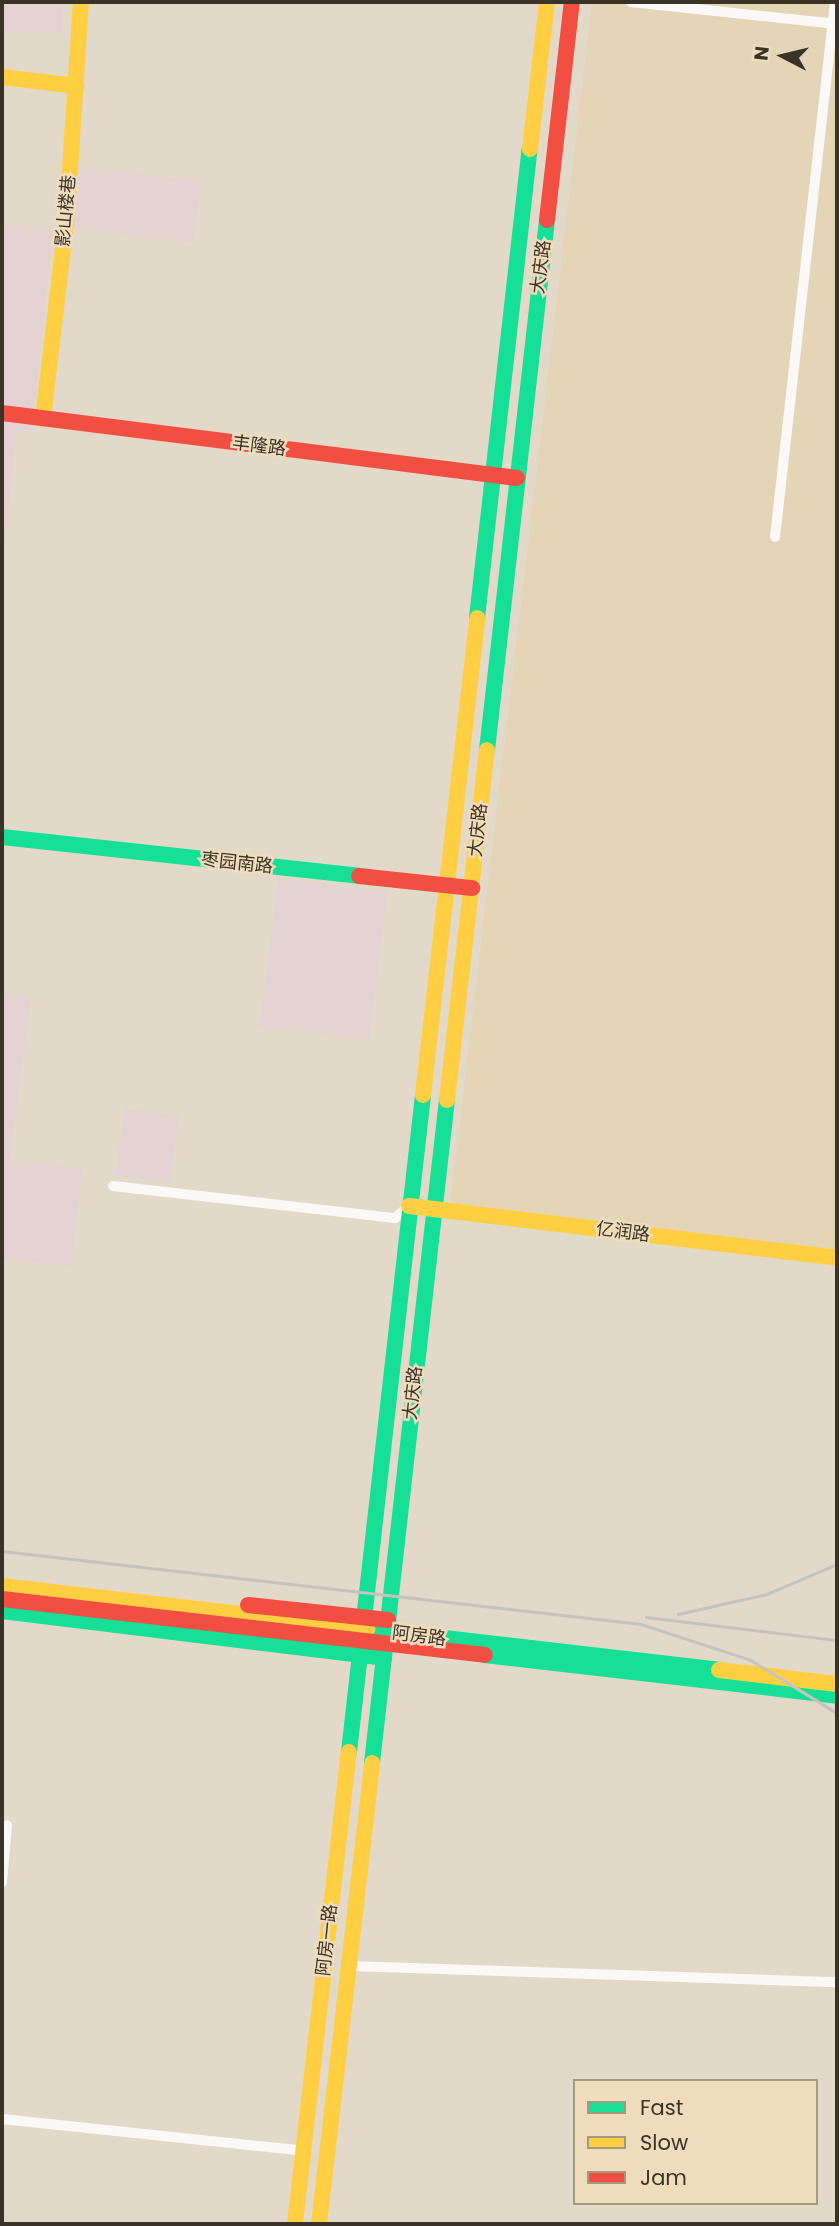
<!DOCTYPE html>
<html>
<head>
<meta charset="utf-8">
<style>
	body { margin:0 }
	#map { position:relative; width:839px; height:2226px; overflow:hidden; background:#e3d9c8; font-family:Poppins,"Noto Sans SC",sans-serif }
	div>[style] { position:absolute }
	.built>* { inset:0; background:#e5d5b7 }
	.education>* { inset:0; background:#e4d3d2; transform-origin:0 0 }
	.street>* { height:10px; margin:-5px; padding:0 5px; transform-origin:5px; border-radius:5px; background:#fbf9f7 }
	.fast>* { height:16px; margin:-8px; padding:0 8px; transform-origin:8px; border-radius:8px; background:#16e098 }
	.slow>* { height:16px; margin:-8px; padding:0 8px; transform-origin:8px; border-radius:8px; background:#ffcf43 }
	.jam>* { height:16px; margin:-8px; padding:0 8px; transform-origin:8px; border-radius:8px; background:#f24e42 }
	.rail>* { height:2.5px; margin:-1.25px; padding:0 1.25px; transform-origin:1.25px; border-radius:1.25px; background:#c5c3bf }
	span { translate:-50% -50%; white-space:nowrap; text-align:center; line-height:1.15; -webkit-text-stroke:5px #efdcbc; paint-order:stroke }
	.street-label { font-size:18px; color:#3b3327 }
	.frame { position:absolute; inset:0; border:4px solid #3b3327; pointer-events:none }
	.legend { position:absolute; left:573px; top:2079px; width:245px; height:126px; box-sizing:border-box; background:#efdcbc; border:2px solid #a79880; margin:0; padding:9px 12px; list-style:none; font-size:21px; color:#3b3327 }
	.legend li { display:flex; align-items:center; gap:14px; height:35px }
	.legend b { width:35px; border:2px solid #a79880 }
	.north { position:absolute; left:748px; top:21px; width:70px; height:70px; -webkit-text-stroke:5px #efdcbc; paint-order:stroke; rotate:277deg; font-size:19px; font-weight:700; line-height:28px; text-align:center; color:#3b3327 }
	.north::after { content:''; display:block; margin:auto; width:24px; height:32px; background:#3b3327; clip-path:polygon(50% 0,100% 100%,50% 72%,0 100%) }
</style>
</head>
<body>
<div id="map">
	<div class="built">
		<i style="clip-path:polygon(592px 2px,837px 2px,837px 1250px,450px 1206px)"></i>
	</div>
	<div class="education">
		<i style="left:3px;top:2px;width:60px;height:30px"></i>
		<i style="left:80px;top:167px;width:122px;height:61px;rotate:7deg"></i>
		<i style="clip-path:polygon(2px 224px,53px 231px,32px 432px,17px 431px,2px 570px)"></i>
		<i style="left:278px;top:879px;width:110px;height:148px;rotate:7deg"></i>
		<i style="clip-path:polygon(2px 993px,31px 997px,10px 1160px,82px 1169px,71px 1266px,2px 1258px)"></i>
		<i style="left:124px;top:1109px;width:55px;height:67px;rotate:7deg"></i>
	</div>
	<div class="street">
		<i style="left:631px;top:2px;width:207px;rotate:6.1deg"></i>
		<i style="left:775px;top:537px;width:538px;rotate:-83.6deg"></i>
		<i style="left:113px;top:1186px;width:284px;rotate:6.5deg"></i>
		<i style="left:395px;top:1218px;width:18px;rotate:-41deg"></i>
		<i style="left:2px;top:1882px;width:57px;rotate:-85deg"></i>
		<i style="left:349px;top:1966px;width:488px;rotate:1.9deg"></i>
		<i style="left:2px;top:2119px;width:304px;rotate:6deg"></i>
	</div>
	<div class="fast">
		<i style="left:477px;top:618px;width:472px;rotate:-83.6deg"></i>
		<i style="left:487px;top:750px;width:533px;rotate:-83.54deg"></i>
		<i style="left:2px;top:837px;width:359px;rotate:6.2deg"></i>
		<i style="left:2px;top:1611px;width:385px;rotate:7deg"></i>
		<i style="left:367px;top:1629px;width:354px;rotate:6.6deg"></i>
		<i style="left:485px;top:1655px;width:354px;rotate:6.6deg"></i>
		<i style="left:349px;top:1752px;width:661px;rotate:-83.57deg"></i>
		<i style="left:372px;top:1763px;width:667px;rotate:-83.55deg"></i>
	</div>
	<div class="slow">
		<i style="left:2px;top:77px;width:75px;rotate:6.9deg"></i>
		<i style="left:530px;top:149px;width:148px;rotate:-83.4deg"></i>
		<i style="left:43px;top:419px;width:204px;rotate:-83.3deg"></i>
		<i style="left:67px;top:216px;width:214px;rotate:-86.3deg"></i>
		<i style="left:423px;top:1095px;width:480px;rotate:-83.5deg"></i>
		<i style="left:447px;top:1100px;width:352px;rotate:-83.5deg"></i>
		<i style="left:409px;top:1206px;width:431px;rotate:6.9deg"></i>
		<i style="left:2px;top:1586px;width:368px;rotate:6.7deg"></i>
		<i style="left:719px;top:1670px;width:119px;rotate:6.8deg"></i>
		<i style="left:295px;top:2224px;width:475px;rotate:-83.5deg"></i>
		<i style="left:319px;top:2224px;width:464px;rotate:-83.4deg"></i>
	</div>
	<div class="jam">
		<i style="left:547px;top:220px;width:219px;rotate:-83.5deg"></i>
		<i style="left:2px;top:413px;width:519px;rotate:7.19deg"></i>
		<i style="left:359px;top:876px;width:114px;rotate:6.1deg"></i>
		<i style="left:2px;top:1599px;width:486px;rotate:6.6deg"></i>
		<i style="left:248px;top:1605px;width:141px;rotate:6.1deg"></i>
	</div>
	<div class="rail">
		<i style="left:2px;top:1551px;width:643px;rotate:6.52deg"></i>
		<i style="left:641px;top:1624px;width:116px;rotate:18.1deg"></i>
		<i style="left:751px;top:1660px;width:101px;rotate:31.6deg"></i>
		<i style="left:678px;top:1614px;width:91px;rotate:-12.7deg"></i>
		<i style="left:767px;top:1594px;width:76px;rotate:-23.2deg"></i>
		<i style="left:646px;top:1617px;width:192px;rotate:6.9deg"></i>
	</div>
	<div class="street-label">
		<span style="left:66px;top:211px;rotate:-85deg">影山楼巷</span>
		<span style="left:541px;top:267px;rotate:-83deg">大庆路</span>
		<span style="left:259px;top:446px;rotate:7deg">丰隆路</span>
		<span style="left:478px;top:830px;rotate:-84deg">大庆路</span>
		<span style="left:237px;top:863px;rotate:6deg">枣园南路</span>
		<span style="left:623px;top:1232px;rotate:7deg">亿润路</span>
		<span style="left:413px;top:1393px;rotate:-84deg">大庆路</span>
		<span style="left:419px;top:1636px;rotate:7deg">阿房路</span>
		<span style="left:327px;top:1940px;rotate:-84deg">阿房一路</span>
	</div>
	<div class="frame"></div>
	<ul class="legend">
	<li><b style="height:9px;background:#16e098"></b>Fast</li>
	<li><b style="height:9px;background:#ffcf43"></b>Slow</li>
	<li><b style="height:9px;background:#f24e42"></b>Jam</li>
	</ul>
	<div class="north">N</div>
</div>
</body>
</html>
